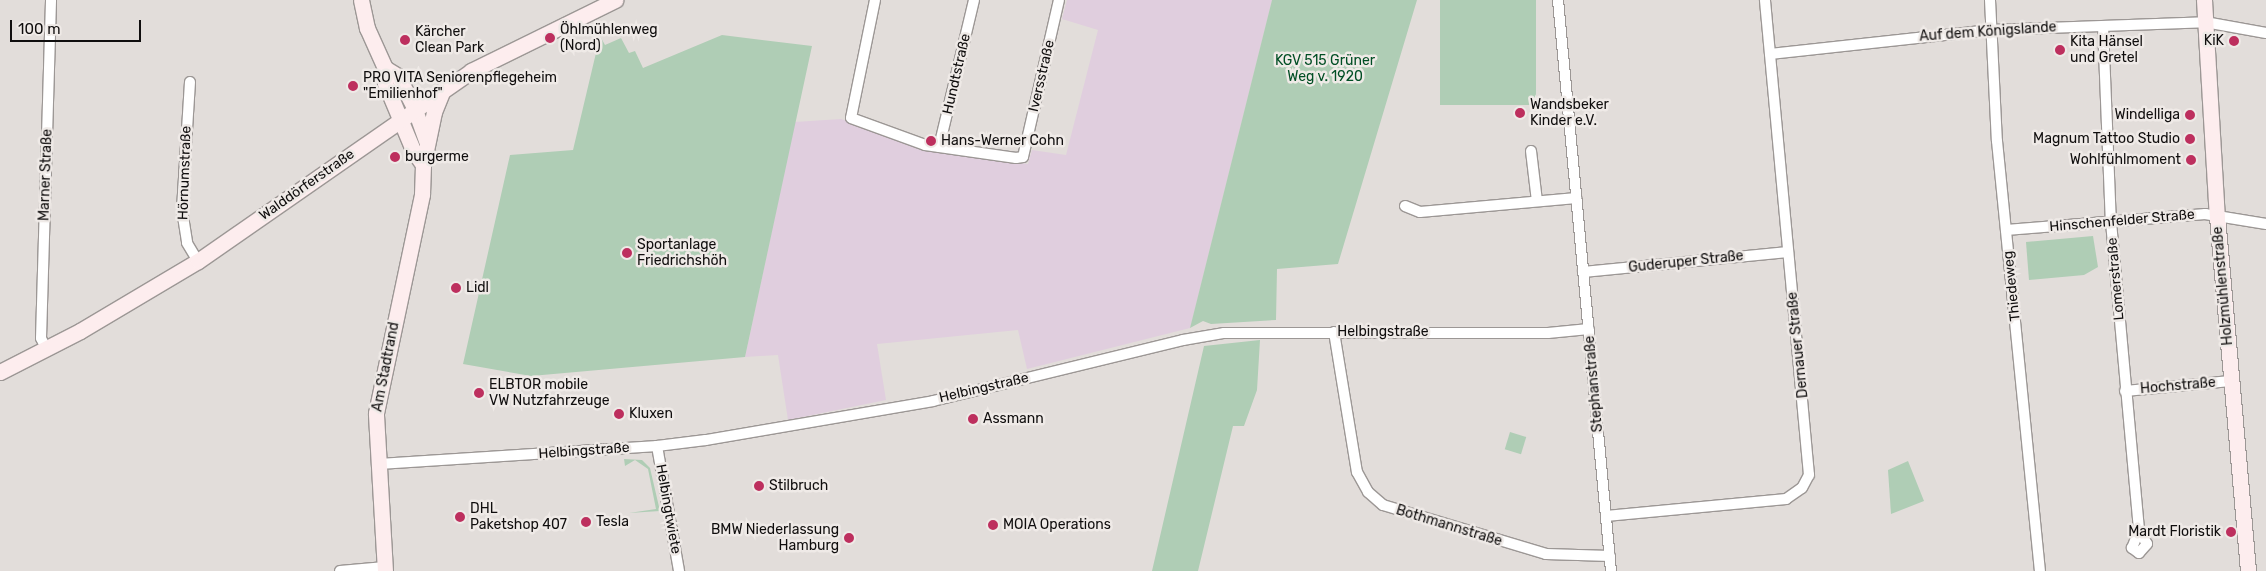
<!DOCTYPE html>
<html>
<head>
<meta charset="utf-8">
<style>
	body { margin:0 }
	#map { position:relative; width:2266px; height:571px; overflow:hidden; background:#e2ddda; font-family:Rubik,sans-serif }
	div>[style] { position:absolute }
	.industrial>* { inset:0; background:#e0cede }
	.green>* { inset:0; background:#afcdb5; transform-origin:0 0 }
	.roads { filter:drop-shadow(1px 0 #9c9795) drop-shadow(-1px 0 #9c9795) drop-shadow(0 1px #9c9795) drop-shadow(0 -1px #9c9795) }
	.street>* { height:10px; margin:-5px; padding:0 5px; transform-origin:5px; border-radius:5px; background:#fff }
	.secondary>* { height:15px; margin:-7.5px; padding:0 7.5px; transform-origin:7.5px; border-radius:7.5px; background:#fdedee }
	.dots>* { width:14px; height:14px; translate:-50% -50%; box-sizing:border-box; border:2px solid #efeae7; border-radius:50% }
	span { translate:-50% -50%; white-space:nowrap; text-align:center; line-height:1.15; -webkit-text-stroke:5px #efeae7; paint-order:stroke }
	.poi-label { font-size:14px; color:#100e0e }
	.left { translate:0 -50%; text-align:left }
	.right { translate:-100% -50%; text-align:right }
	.street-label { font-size:14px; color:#100e0e }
	.park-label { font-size:14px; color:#004e24 }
	.scale { position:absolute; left:10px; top:20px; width:131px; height:22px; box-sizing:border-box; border:2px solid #100e0e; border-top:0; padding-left:6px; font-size:15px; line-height:18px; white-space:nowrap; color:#100e0e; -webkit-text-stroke:4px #efeae7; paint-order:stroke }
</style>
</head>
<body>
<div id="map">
	<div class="industrial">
		<i style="clip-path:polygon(1067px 0,1272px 0,1190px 328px,1027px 369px,1018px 330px,877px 344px,886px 400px,788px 420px,778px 355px,745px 357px,795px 122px,841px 119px,942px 153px,1028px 164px,1032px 150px,1066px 155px,1098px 30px,1062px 19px)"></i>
	</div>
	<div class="green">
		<i style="clip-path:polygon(1272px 0,1417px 0,1338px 264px,1277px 269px,1276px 320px,1211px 324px,1203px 321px,1190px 328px)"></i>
		<i style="left:1440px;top:0;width:96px;height:105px"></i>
		<i style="clip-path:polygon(722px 35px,812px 46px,745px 357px,531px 376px,463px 364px,510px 155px,573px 150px,600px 36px,605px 45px,621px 38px,629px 53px,635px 51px,643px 68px)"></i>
		<i style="clip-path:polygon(2093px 236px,2098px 267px,2084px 275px,2029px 280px,2026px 242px)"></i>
		<i style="clip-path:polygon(1260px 340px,1257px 390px,1244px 426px,1233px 426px,1198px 571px,1152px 571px,1204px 346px)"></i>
		<i style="left:1510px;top:432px;width:17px;height:18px;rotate:17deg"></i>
		<i style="clip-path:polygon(624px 459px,642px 460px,650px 468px,660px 511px,629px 513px,656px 509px,648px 469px,635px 460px,625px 466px)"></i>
		<i style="clip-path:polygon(1908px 461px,1924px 501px,1891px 514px,1888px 470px)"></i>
	</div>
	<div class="roads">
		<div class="street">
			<i style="left:875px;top:0;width:120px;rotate:101.5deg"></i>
			<i style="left:851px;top:118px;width:79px;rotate:20deg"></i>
			<i style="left:925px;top:145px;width:92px;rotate:8.1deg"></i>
			<i style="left:1016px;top:158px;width:7px;rotate:-8deg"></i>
			<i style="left:1023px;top:157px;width:161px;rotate:-77.1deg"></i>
			<i style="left:1558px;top:0;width:573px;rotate:84.7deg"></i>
			<i style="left:1990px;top:0;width:141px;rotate:87.2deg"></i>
			<i style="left:1997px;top:141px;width:432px;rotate:84.3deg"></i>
			<i style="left:2103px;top:26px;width:196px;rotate:87.7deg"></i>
			<i style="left:2111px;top:222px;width:310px;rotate:84.8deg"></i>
			<i style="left:2139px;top:531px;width:15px;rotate:58deg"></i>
			<i style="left:2147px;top:544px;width:12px;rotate:132deg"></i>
			<i style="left:2139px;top:553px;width:9px;rotate:-144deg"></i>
			<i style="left:2132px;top:548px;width:18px;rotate:-68deg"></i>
			<i style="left:1770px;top:54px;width:222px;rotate:-6.2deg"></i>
			<i style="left:1991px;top:30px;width:214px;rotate:-2.1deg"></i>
			<i style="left:2205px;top:22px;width:62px;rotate:10.2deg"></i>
			<i style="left:190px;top:82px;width:128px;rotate:93.6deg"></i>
			<i style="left:182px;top:210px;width:33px;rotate:81deg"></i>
			<i style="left:187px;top:243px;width:21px;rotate:59deg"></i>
			<i style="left:939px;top:147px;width:151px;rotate:-76.6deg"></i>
			<i style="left:1531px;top:151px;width:50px;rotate:83.2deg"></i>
			<i style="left:1405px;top:206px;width:16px;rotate:22deg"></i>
			<i style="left:1420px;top:212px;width:157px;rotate:-5.1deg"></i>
			<i style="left:2006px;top:230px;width:200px;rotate:-4.6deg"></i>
			<i style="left:2205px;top:214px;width:62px;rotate:9.3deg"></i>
			<i style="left:1583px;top:272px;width:206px;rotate:-5.6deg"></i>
			<i style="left:1334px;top:332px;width:142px;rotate:80.7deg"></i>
			<i style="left:1357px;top:472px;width:23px;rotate:61deg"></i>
			<i style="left:1368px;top:492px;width:20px;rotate:41deg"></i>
			<i style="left:1383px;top:505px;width:170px;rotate:16.7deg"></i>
			<i style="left:1546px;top:554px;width:64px;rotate:1.8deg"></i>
			<i style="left:46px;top:348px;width:11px;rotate:-117deg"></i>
			<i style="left:41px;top:338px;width:338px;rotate:-88.3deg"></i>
			<i style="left:2125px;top:391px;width:106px;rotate:-5.4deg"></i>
			<i style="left:657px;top:446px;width:127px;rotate:80deg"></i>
			<i style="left:379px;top:464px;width:279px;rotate:-3.7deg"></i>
			<i style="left:657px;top:446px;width:49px;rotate:-7deg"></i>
			<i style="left:706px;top:440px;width:230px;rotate:-9.7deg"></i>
			<i style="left:933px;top:401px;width:257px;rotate:-13.7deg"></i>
			<i style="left:1183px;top:340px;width:42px;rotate:-9.7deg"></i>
			<i style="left:1224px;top:333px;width:324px"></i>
			<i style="left:1548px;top:333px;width:41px;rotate:-5.6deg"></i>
			<i style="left:1606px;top:516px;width:181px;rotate:-5.4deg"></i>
			<i style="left:1786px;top:499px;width:19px;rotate:-35deg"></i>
			<i style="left:1802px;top:488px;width:15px;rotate:-62deg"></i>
			<i style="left:1809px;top:475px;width:477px;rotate:-95.3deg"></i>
			<i style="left:340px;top:571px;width:45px;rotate:-5.1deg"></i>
		</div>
		<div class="secondary">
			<i style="left:361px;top:0;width:29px;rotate:78deg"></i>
			<i style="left:367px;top:28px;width:44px;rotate:65.8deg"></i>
			<i style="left:385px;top:68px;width:15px;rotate:90deg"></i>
			<i style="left:385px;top:83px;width:73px;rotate:67.3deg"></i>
			<i style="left:413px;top:150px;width:18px;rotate:56deg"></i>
			<i style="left:2204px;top:0;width:216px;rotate:86.6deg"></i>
			<i style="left:2217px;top:216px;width:356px;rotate:85deg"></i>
			<i style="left:385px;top:68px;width:15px;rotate:32deg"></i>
			<i style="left:398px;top:76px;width:38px;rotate:63deg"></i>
			<i style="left:415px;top:110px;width:35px;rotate:70deg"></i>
			<i style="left:0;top:372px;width:90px;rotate:-27.1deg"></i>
			<i style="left:80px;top:331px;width:137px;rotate:-30.7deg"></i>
			<i style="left:198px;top:261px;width:333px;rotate:-34.8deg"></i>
			<i style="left:471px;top:71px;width:161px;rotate:-26.2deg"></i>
			<i style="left:385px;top:571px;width:158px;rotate:-93.3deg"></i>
			<i style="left:376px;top:413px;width:224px;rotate:-78.1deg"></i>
			<i style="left:422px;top:194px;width:29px;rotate:-88deg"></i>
			<i style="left:423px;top:165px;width:54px;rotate:-78.3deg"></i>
			<i style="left:434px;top:112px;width:24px;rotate:-68deg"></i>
		</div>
	</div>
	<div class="dots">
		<i style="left:550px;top:38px;background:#bd2f5e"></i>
		<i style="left:405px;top:40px;background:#bd2f5e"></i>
		<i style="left:2234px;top:41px;background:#bd2f5e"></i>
		<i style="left:2060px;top:50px;background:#bd2f5e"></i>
		<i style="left:353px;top:86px;background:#bd2f5e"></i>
		<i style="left:1520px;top:113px;background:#bd2f5e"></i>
		<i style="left:2190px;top:115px;background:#bd2f5e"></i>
		<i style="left:2190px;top:139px;background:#bd2f5e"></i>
		<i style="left:931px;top:141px;background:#bd2f5e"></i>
		<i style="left:395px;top:157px;background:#bd2f5e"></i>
		<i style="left:2191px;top:160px;background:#bd2f5e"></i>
		<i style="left:627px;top:253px;background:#bd2f5e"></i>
		<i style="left:456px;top:288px;background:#bd2f5e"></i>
		<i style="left:479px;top:393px;background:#bd2f5e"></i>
		<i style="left:619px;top:414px;background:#bd2f5e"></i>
		<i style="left:973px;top:419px;background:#bd2f5e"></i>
		<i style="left:759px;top:486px;background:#bd2f5e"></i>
		<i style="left:460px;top:517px;background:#bd2f5e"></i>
		<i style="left:586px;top:522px;background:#bd2f5e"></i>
		<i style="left:993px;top:525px;background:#bd2f5e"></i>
		<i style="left:2231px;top:532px;background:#bd2f5e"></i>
		<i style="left:849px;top:538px;background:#bd2f5e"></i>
	</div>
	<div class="poi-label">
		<span class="left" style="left:560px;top:38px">Öhlmühlenweg<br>(Nord)</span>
		<span class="left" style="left:415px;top:40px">Kärcher<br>Clean Park</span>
		<span class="right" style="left:2224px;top:41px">KiK</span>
		<span class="left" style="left:2070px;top:50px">Kita Hänsel<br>und Gretel</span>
		<span class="left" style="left:363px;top:86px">PRO VITA Seniorenpflegeheim<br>"Emilienhof"</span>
		<span class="left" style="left:1530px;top:113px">Wandsbeker<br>Kinder e.V.</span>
		<span class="right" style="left:2180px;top:115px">Windelliga</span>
		<span class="right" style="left:2180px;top:139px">Magnum Tattoo Studio</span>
		<span class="left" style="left:941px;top:141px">Hans-Werner Cohn</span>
		<span class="left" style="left:405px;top:157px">burgerme</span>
		<span class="right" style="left:2181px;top:160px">Wohlfühlmoment</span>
		<span class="left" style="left:637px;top:253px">Sportanlage<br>Friedrichshöh</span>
		<span class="left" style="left:466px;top:288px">Lidl</span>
		<span class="left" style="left:489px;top:393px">ELBTOR mobile<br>VW Nutzfahrzeuge</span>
		<span class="left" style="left:629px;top:414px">Kluxen</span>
		<span class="left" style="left:983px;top:419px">Assmann</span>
		<span class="left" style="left:769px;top:486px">Stilbruch</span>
		<span class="left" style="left:470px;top:517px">DHL<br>Paketshop 407</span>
		<span class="left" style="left:596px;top:522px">Tesla</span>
		<span class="left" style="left:1003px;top:525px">MOIA Operations</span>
		<span class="right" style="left:839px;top:538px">BMW Niederlassung<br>Hamburg</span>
		<span class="right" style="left:2221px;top:532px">Mardt Floristik</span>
	</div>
	<div class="street-label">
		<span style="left:1988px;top:32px;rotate:-4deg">Auf dem Königslande</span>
		<span style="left:957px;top:74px;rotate:-77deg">Hundtstraße</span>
		<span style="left:1042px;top:76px;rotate:-77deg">Iversstraße</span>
		<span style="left:185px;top:173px;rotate:-88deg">Hörnumstraße</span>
		<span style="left:46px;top:175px;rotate:-88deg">Marner Straße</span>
		<span style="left:307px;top:185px;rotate:-35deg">Walddörferstraße</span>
		<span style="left:2122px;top:221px;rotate:-5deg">Hinschenfelder Straße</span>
		<span style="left:1686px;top:262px;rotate:-6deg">Guderuper Straße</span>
		<span style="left:2116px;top:279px;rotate:-95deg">Lomerstraße</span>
		<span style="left:2012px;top:286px;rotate:-96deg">Thiedeweg</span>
		<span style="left:2223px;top:286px;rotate:-95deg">Holzmühlenstraße</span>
		<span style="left:1383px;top:332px">Helbingstraße</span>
		<span style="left:1798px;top:345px;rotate:-96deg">Dernauer Straße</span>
		<span style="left:386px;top:367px;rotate:-79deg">Am Stadtrand</span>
		<span style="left:1594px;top:384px;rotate:-95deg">Stephanstraße</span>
		<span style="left:2178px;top:386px;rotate:-5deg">Hochstraße</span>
		<span style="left:984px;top:388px;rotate:-13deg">Helbingstraße</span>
		<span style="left:584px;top:451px;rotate:-4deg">Helbingstraße</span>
		<span style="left:668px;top:509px;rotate:80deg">Helbingtwiete</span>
		<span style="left:1449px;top:526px;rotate:17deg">Bothmannstraße</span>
	</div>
	<div class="park-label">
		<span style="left:1325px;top:69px">KGV 515 Grüner<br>Weg v. 1920</span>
	</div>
	<div class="scale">100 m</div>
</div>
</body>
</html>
